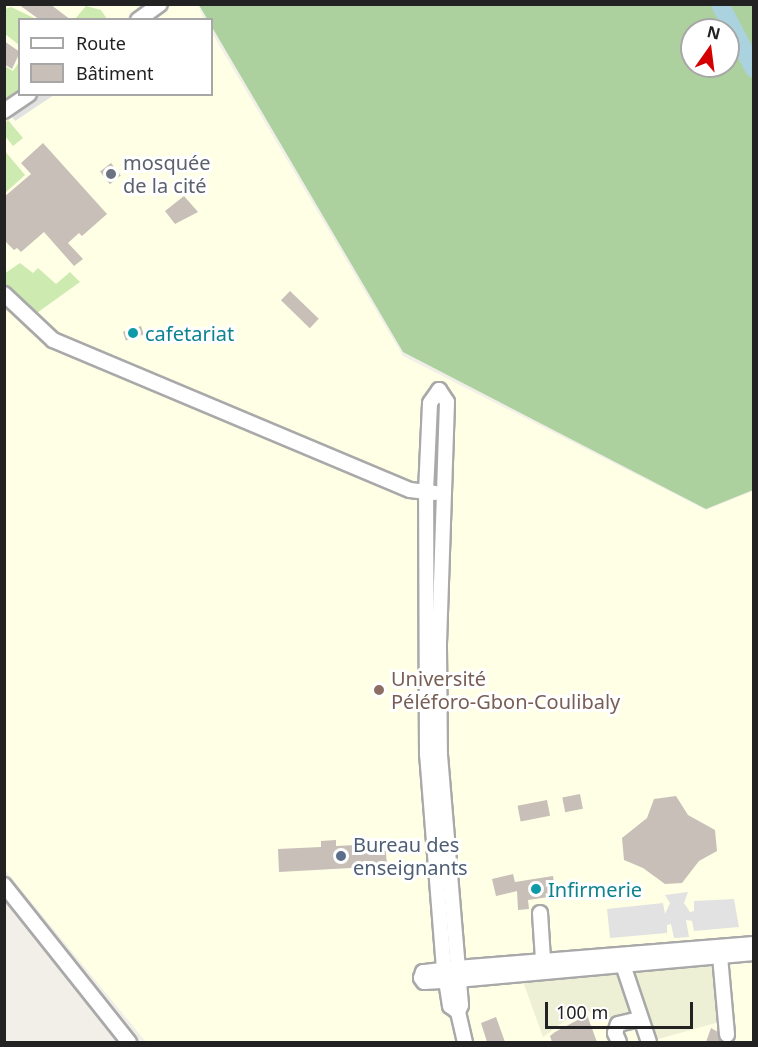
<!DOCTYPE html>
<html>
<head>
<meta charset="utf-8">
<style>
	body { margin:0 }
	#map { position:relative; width:758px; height:1047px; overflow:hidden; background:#f2efe9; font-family:"Noto Sans",sans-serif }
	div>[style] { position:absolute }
	.education>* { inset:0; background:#ffffe5 }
	.farmland>* { inset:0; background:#eef0d5 }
	.grass>* { inset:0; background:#cdebb0 }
	.forest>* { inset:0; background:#add19e }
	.parking>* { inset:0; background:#e2e2e2 }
	.river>* { height:18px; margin:-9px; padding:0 9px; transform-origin:9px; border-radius:9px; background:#aad3df }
	.building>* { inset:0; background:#c7bfb8; transform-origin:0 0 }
	.roads { filter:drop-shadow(2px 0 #a9a9a9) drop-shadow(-2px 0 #a9a9a9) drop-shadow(0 2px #a9a9a9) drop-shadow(0 -2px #a9a9a9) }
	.minor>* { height:14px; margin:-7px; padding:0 7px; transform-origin:7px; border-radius:7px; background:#fff }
	.dots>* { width:16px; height:16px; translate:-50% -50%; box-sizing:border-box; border:3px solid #fff; border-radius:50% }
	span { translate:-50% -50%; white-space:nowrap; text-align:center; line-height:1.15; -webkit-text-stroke:6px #fff; paint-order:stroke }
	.worship-label { font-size:20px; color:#5b616d }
	.left { translate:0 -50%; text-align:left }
	.culture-label { font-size:20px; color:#0d838f }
	.education-label { font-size:20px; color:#785e54 }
	.service-label { font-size:20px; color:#4e5e75 }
	.frame { position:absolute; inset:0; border:6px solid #222; pointer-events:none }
	.legend { position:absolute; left:18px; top:18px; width:195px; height:78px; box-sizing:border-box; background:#fff; border:2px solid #a7a7a7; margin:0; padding:8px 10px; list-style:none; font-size:18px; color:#222 }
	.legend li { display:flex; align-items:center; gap:12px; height:30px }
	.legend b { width:30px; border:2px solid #a7a7a7 }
	.north { position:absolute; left:680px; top:18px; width:60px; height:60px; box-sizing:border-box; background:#fff; border:2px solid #a7a7a7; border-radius:50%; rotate:14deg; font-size:16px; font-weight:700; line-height:24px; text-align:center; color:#222 }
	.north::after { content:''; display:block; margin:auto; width:21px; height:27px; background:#d40000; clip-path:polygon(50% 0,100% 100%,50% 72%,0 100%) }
	.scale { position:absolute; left:545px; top:1002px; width:148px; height:27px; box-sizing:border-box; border:3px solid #222; border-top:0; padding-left:8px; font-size:18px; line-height:21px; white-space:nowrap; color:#222; -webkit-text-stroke:4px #fff; paint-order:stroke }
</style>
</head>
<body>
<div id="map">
	<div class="education">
		<i style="clip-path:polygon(4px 5px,198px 5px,204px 19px,20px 20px,20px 94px,212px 94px,212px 33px,403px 356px,706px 510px,753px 491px,753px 1042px,146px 1042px,5px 870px)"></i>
	</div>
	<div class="farmland">
		<i style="clip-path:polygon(717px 959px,723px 1021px,651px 1041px,626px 967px)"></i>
		<i style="clip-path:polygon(621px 967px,636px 1015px,595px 1018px,589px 1011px,571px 1016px,543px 1037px,521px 976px)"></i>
	</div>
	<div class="grass">
		<i style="clip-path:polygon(86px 6px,101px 10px,107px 19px,75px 19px)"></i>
		<i style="clip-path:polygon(11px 7px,36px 19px,20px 20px,19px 45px,5px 34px,5px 9px)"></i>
		<i style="clip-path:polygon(19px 62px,20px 94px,5px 107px,5px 66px,13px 71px)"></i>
		<i style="clip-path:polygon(8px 120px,23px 138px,13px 146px,5px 136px,5px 123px)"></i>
		<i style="clip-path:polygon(4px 150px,25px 175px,5px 193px,4px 193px)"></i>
		<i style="clip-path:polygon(20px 263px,33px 273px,38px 268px,56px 284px,70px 272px,80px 282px,34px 315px,5px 287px,4px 274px)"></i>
	</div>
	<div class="forest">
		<i style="clip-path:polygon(evenodd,199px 5px,753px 5px,753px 490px,706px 509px,403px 352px,199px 5px,692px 30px,728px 30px,728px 66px,692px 66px,692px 30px)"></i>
	</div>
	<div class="parking">
		<i style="clip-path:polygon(36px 95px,54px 95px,15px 121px,9px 113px)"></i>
		<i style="clip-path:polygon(688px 892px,684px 903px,690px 912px,694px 911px,694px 901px,734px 899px,739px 927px,694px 931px,692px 921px,686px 920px,689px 937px,674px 938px,671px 924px,667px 925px,667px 933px,610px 938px,607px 909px,663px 903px,665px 914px,670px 903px,665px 895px)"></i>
	</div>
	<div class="river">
		<i style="left:720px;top:4px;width:73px;rotate:62.4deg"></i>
	</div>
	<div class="building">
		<i style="clip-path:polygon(18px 4px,50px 4px,71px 20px,40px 20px)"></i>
		<i style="clip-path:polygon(4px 41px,20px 52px,12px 69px,4px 64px)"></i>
		<i style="clip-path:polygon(43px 143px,107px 214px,82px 236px,79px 233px,68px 243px,83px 259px,74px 266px,44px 232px,21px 252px,17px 248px,14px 250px,4px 240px,4px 197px,31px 174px,21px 163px)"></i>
		<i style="left:111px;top:163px;width:16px;height:14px;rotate:52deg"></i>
		<i style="clip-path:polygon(184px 196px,198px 212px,175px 224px,165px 211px)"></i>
		<i style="left:290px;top:291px;width:40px;height:13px;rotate:44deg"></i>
		<i style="left:141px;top:326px;width:9px;height:19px;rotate:72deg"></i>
		<i style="left:580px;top:794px;width:15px;height:18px;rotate:79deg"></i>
		<i style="clip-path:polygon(676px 796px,688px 815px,715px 830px,717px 851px,699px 861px,682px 883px,665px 884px,643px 868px,624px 860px,622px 838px,647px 818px,654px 799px)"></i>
		<i style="left:547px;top:800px;width:16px;height:30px;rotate:79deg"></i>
		<i style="clip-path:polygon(336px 840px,336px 846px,375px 844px,375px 840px,385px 840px,387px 866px,279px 872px,278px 849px,321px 847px,321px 841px)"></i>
		<i style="clip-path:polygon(513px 874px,515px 882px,553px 876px,556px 896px,528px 900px,529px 909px,518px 910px,517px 891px,496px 896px,492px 879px)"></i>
		<i style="clip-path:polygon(587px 1015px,597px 1042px,552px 1042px,550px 1036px,555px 1032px)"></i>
		<i style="clip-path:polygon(496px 1017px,505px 1042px,487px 1042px,481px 1023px)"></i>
		<i style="clip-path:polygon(711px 1028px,718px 1032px,722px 1042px,706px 1042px)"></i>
	</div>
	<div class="roads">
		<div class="minor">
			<i style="left:138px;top:20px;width:27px;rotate:-36deg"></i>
			<i style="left:4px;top:111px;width:30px;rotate:-34deg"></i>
			<i style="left:4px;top:294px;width:67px;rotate:43.2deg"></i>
			<i style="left:53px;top:340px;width:387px;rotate:22.8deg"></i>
			<i style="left:410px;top:490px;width:25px;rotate:7deg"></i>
			<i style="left:4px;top:885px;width:201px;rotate:51.5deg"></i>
			<i style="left:540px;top:913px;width:47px;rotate:86.3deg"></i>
			<i style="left:754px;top:944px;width:298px;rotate:175.4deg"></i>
			<i style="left:457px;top:968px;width:34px;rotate:173deg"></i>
			<i style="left:423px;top:972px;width:6px;rotate:108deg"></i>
			<i style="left:421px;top:978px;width:5px;rotate:53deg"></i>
			<i style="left:424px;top:982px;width:22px;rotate:-3deg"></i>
			<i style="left:446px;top:981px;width:309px;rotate:-5.2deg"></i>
			<i style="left:620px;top:956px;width:91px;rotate:71.4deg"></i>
			<i style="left:720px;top:956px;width:79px;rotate:84.9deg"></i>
			<i style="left:458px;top:1012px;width:10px;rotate:-143deg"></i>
			<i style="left:450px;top:1006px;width:37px;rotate:-99deg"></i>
			<i style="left:444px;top:969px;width:215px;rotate:-94.5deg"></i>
			<i style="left:427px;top:755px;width:263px;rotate:-90.2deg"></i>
			<i style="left:426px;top:492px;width:89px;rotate:-87.4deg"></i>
			<i style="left:430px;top:403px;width:16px;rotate:-55deg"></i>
			<i style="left:439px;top:390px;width:14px;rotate:56deg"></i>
			<i style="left:447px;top:402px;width:246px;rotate:91.9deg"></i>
			<i style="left:439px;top:648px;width:107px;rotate:89.5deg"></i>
			<i style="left:440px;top:755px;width:251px;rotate:85.2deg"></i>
			<i style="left:461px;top:1005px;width:8px;rotate:113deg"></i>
			<i style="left:458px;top:1012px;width:31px;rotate:77deg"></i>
			<i style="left:619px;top:1042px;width:10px;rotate:-114deg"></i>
			<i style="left:615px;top:1033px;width:9px;rotate:-72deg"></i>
			<i style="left:618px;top:1024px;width:23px;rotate:-13deg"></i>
		</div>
	</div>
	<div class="dots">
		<i style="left:111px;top:174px;background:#6b7280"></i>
		<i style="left:133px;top:333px;background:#0f9aa8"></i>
		<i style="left:379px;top:690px;background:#8d6e63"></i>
		<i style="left:341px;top:856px;background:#5c6f8a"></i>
		<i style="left:536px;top:889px;background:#0f9aa8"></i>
	</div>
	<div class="worship-label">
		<span class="left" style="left:123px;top:174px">mosquée<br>de la cité</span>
	</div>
	<div class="culture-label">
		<span class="left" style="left:145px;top:333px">cafetariat</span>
		<span class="left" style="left:548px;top:889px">Infirmerie</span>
	</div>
	<div class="education-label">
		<span class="left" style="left:391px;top:690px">Université<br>Péléforo-Gbon-Coulibaly</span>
	</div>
	<div class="service-label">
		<span class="left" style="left:353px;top:856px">Bureau des<br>enseignants</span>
	</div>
	<div class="frame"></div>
	<ul class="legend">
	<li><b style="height:8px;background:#fff"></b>Route</li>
	<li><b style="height:16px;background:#c7bfb8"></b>Bâtiment</li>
	</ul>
	<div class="north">N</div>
	<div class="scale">100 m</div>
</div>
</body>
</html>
